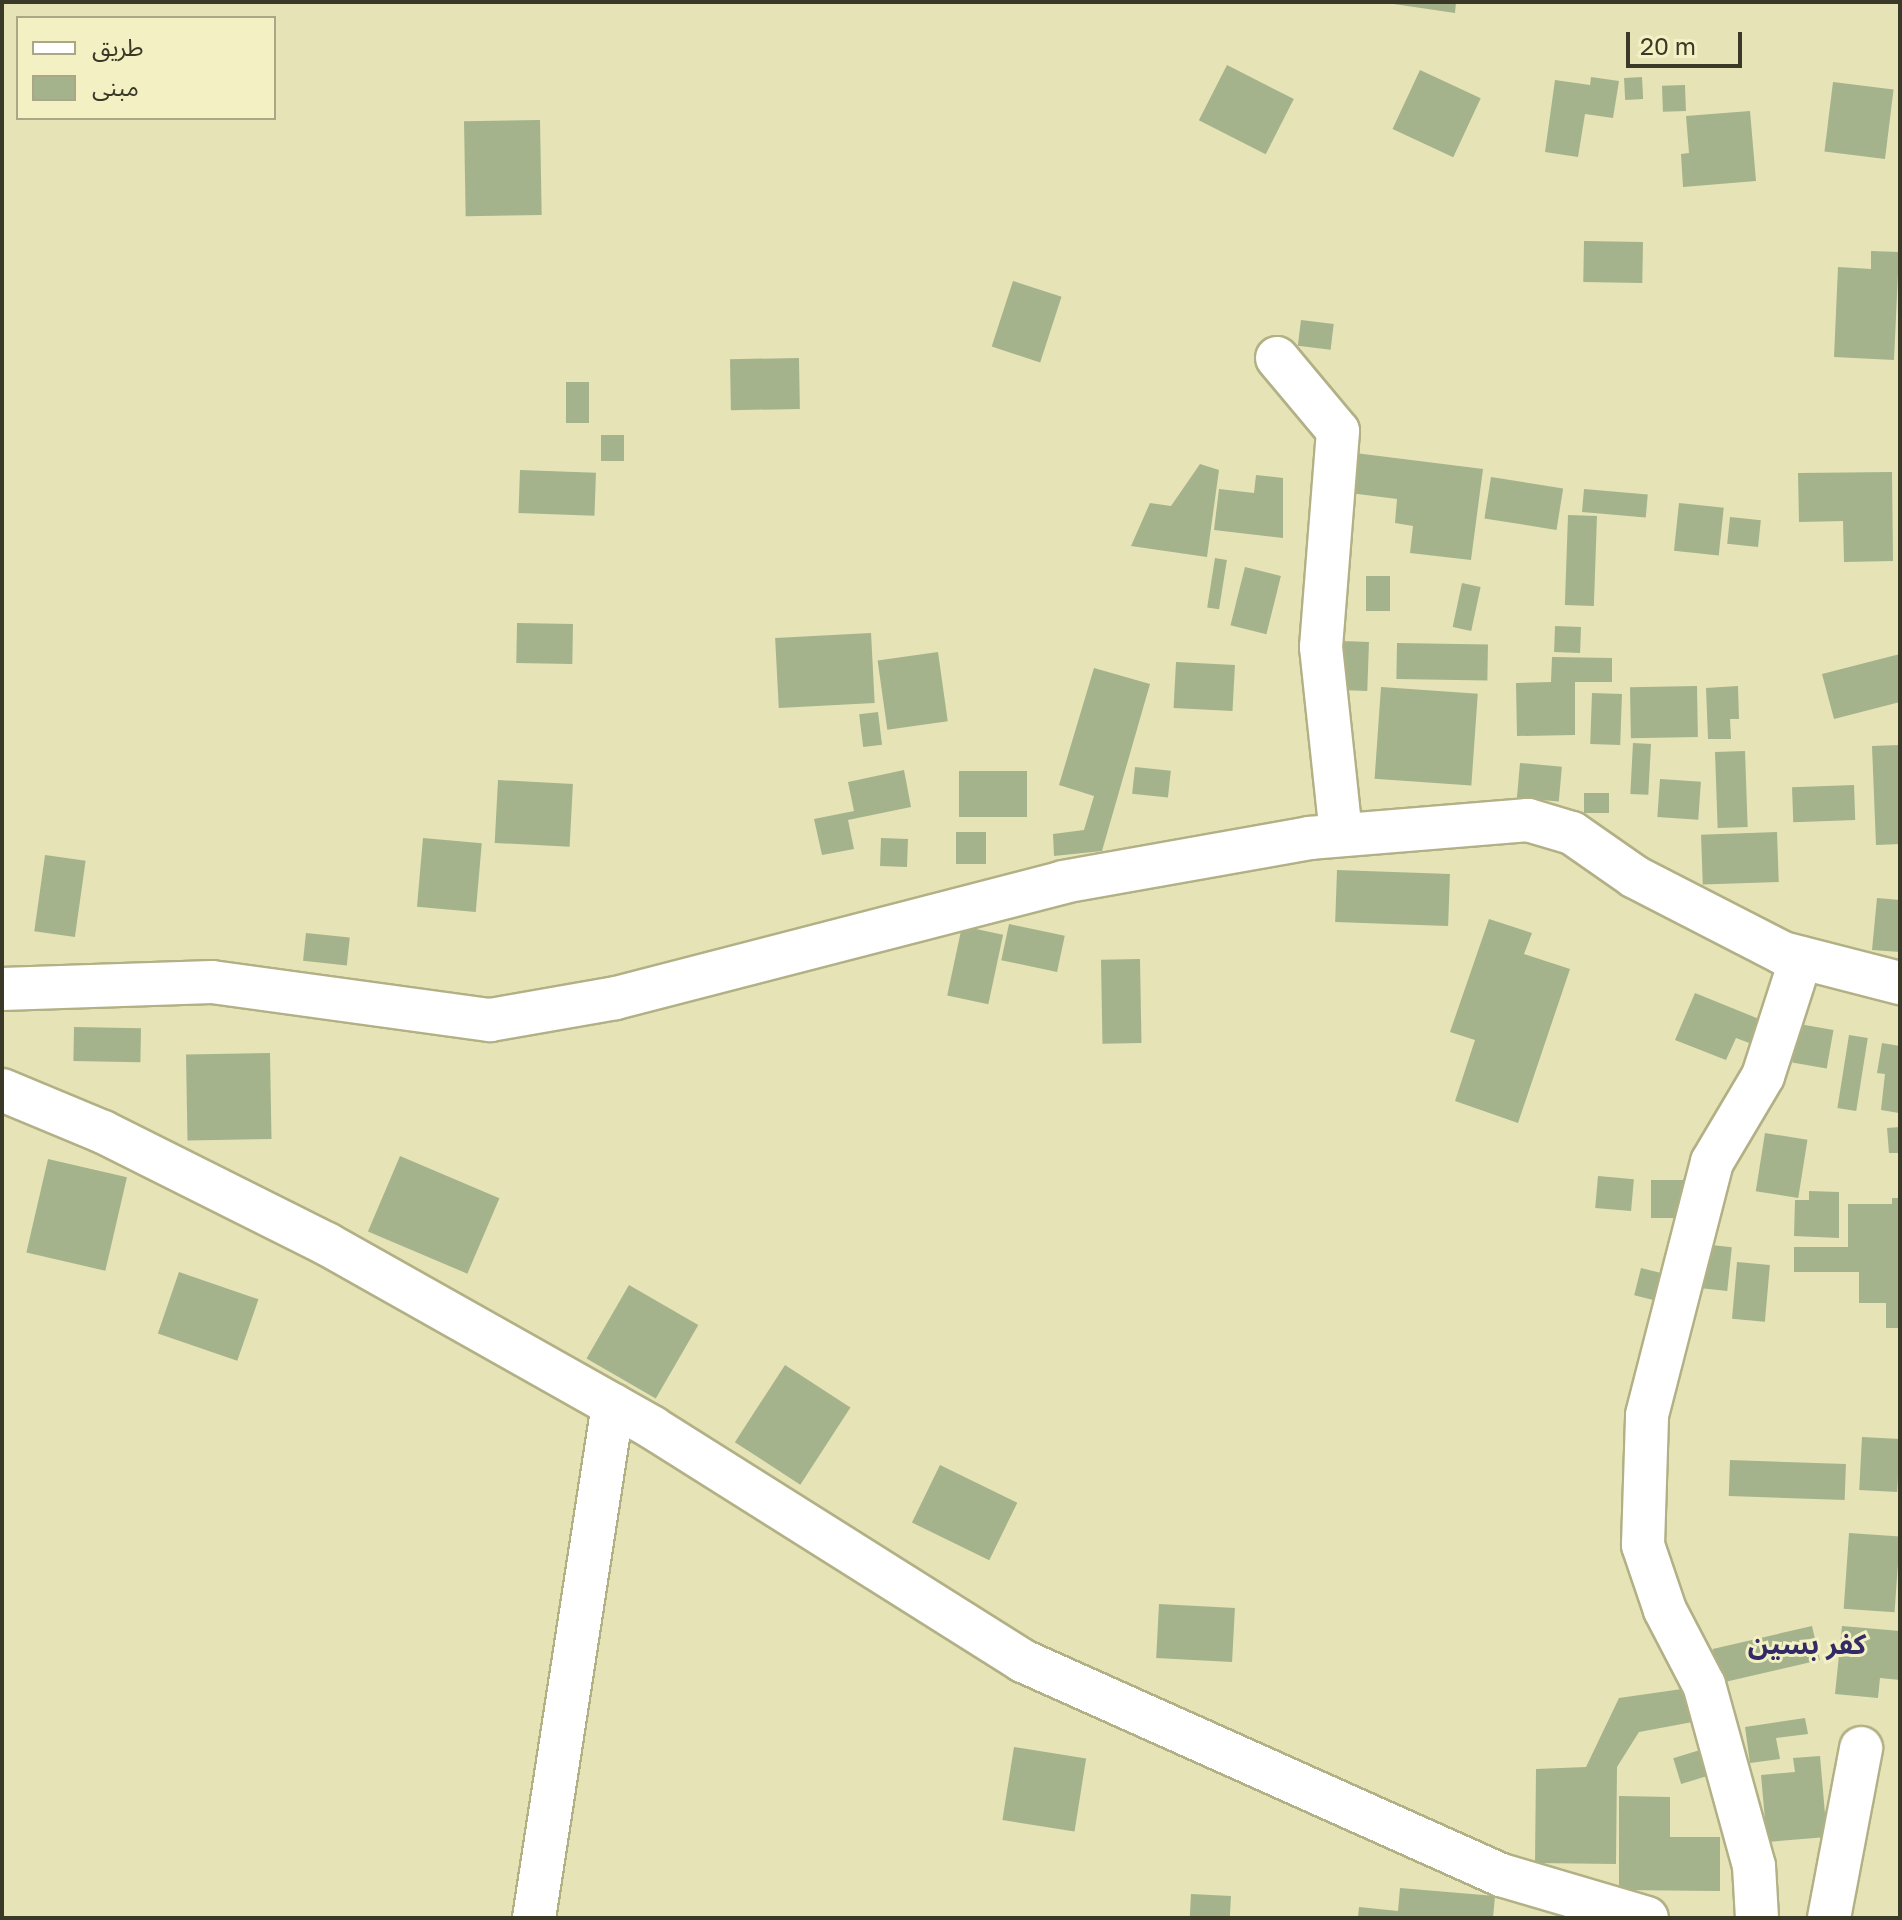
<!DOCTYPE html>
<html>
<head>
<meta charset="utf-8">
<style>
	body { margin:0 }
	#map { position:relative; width:1902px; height:1920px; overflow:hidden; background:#e6e3b7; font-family:"Golos Text","Noto Sans Arabic",sans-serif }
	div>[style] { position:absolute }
	.building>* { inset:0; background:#a4b38b; transform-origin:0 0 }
	.roads { filter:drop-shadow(2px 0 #b2b085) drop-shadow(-2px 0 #b2b085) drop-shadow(0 2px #b2b085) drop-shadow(0 -2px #b2b085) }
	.minor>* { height:42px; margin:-21px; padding:0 21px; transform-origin:21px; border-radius:21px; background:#fff }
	span { translate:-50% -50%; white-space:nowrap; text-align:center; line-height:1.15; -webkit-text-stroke:6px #f3f1c4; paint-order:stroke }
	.quarter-label { font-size:28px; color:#322b66; font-weight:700 }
	.frame { position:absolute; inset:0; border:4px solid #3a3927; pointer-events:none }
	.legend { position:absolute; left:16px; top:16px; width:260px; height:104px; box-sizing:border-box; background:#f3f1c4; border:2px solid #a9a785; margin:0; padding:10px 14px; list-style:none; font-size:24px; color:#3a3927 }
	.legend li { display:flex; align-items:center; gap:16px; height:40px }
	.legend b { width:40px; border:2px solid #a9a785 }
	.scale { position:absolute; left:1626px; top:32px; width:116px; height:36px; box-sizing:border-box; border:4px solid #3a3927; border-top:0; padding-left:10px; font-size:24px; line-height:28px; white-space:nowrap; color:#3a3927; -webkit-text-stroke:6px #f3f1c4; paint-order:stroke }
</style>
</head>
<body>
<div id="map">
	<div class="building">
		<i style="clip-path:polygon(1380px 2px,1456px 2px,1455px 13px)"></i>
		<i style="left:1227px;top:65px;width:75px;height:62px;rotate:27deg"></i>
		<i style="left:1420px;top:70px;width:67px;height:65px;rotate:25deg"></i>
		<i style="clip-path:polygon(1591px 77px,1619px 81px,1613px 118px,1585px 114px,1578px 157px,1545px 152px,1555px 80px,1590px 85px)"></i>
		<i style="left:1642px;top:77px;width:22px;height:18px;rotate:87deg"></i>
		<i style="left:1833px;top:82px;width:61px;height:70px;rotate:7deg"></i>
		<i style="left:1685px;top:85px;width:26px;height:23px;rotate:88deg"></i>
		<i style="clip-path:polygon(1750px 111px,1756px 181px,1683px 187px,1681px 154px,1689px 153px,1686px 116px)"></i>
		<i style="left:540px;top:120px;width:95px;height:76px;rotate:89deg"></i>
		<i style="left:1584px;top:241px;width:59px;height:41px;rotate:1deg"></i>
		<i style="clip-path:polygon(1871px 251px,1899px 252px,1894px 360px,1834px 357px,1838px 267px,1871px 269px)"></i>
		<i style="left:1013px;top:281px;width:51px;height:69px;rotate:18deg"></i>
		<i style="left:1301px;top:320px;width:33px;height:26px;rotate:7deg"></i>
		<i style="left:799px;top:358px;width:51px;height:69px;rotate:89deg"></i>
		<i style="left:566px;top:382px;width:23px;height:41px"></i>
		<i style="left:601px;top:435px;width:23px;height:26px"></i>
		<i style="clip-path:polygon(1355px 453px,1483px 469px,1471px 560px,1410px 553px,1413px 526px,1395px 523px,1397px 499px,1350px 493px)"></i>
		<i style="clip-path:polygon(1200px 464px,1219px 470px,1207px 557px,1131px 546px,1150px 503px,1171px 506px)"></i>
		<i style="left:520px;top:470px;width:76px;height:43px;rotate:2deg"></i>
		<i style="clip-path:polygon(1892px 472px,1893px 561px,1844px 562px,1843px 521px,1799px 522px,1798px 473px)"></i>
		<i style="clip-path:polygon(1256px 475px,1283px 478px,1283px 538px,1214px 530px,1219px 489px,1254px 493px)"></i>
		<i style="left:1491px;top:477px;width:73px;height:42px;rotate:9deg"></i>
		<i style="left:1584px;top:489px;width:64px;height:23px;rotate:5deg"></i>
		<i style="left:1679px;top:503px;width:45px;height:48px;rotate:6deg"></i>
		<i style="left:1568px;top:515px;width:29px;height:90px;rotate:2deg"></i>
		<i style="left:1730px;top:517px;width:31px;height:27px;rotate:6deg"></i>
		<i style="left:1215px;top:558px;width:12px;height:50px;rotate:9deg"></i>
		<i style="left:1245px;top:567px;width:37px;height:60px;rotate:14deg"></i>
		<i style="left:1366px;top:576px;width:24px;height:35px"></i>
		<i style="left:1462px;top:583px;width:19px;height:45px;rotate:12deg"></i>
		<i style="left:517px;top:623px;width:56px;height:40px;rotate:1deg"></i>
		<i style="left:1555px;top:626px;width:26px;height:26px;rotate:2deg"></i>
		<i style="left:871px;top:633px;width:70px;height:96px;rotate:87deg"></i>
		<i style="left:1342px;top:641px;width:27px;height:49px;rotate:2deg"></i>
		<i style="left:1397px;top:643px;width:91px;height:36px;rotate:1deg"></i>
		<i style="left:938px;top:652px;width:70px;height:61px;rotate:82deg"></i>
		<i style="clip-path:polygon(1900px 654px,1900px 702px,1834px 719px,1822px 674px)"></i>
		<i style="clip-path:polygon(1552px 657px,1612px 658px,1612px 682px,1575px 682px,1575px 735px,1517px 736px,1516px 683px,1551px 682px)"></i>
		<i style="left:1176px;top:662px;width:59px;height:46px;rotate:3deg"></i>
		<i style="clip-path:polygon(1094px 668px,1150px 684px,1102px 851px,1054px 856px,1053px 834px,1084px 830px,1094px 796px,1059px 785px)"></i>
		<i style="left:1697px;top:686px;width:51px;height:67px;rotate:89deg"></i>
		<i style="clip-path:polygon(1738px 686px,1739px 719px,1730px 719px,1731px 739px,1708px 739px,1706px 688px)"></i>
		<i style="left:1381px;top:687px;width:97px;height:92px;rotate:4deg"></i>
		<i style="left:1592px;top:693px;width:30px;height:51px;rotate:2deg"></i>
		<i style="left:878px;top:712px;width:33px;height:19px;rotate:83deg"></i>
		<i style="left:1633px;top:743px;width:18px;height:51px;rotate:3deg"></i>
		<i style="clip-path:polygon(1900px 745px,1900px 844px,1876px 845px,1872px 746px)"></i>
		<i style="left:1745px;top:751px;width:76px;height:30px;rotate:88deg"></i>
		<i style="left:1520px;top:763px;width:42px;height:35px;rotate:5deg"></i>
		<i style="left:1135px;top:767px;width:36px;height:27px;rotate:6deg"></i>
		<i style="clip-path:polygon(904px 770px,911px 807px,848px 820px,854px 849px,822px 855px,814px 819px,854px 811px,848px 782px)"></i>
		<i style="left:1027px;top:771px;width:46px;height:68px;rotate:90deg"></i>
		<i style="left:1660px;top:779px;width:41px;height:38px;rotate:4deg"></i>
		<i style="left:498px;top:780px;width:75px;height:63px;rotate:3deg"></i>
		<i style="left:1854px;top:785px;width:35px;height:62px;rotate:88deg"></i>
		<i style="left:1584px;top:793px;width:25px;height:20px"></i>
		<i style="left:956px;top:832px;width:30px;height:32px"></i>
		<i style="left:1777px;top:832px;width:50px;height:76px;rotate:88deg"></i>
		<i style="left:423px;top:838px;width:59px;height:69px;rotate:5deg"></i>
		<i style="left:881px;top:838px;width:27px;height:28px;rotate:2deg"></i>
		<i style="left:45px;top:855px;width:41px;height:77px;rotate:8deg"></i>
		<i style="left:1337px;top:870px;width:113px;height:52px;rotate:2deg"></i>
		<i style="clip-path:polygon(1877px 898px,1900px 900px,1900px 952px,1872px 950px)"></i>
		<i style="clip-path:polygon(1489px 919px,1532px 933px,1524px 954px,1570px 969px,1518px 1123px,1455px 1101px,1475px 1040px,1450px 1032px)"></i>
		<i style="left:1009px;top:924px;width:57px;height:37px;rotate:12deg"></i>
		<i style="left:962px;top:926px;width:42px;height:71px;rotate:12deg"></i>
		<i style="left:306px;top:933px;width:44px;height:28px;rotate:6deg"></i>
		<i style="left:1140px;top:959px;width:84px;height:39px;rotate:89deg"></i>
		<i style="clip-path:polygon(1695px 993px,1769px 1023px,1760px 1047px,1736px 1038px,1726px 1060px,1675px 1040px)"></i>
		<i style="left:1799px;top:1024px;width:35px;height:39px;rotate:10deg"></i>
		<i style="left:74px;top:1027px;width:67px;height:34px;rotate:1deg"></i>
		<i style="left:1849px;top:1035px;width:19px;height:74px;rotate:9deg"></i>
		<i style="clip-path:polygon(1882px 1043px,1900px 1046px,1899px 1113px,1881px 1110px,1885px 1074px,1877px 1073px)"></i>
		<i style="left:270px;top:1053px;width:86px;height:84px;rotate:89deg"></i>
		<i style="clip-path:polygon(1900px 1127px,1900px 1153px,1889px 1153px,1887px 1128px)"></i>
		<i style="left:1765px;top:1133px;width:43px;height:59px;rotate:9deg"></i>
		<i style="left:400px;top:1156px;width:108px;height:82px;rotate:23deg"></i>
		<i style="left:48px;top:1159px;width:81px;height:96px;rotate:13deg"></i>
		<i style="left:1598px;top:1176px;width:36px;height:32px;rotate:5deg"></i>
		<i style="left:1651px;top:1180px;width:38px;height:38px"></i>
		<i style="clip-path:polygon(1809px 1191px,1839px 1192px,1839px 1238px,1794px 1236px,1795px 1200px,1809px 1200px)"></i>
		<i style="clip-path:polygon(1892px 1198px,1900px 1198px,1900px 1328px,1886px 1328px,1886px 1303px,1859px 1303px,1859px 1272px,1794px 1272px,1794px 1247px,1848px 1247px,1848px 1204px,1892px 1204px)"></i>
		<i style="left:1702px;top:1244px;width:30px;height:44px;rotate:6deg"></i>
		<i style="left:1737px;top:1262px;width:33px;height:57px;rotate:5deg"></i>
		<i style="left:1641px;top:1268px;width:29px;height:28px;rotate:14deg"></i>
		<i style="left:179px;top:1272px;width:84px;height:65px;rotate:19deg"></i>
		<i style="left:629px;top:1285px;width:80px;height:85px;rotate:30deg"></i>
		<i style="left:785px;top:1365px;width:78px;height:92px;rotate:33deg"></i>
		<i style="left:1862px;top:1437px;width:38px;height:53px;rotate:3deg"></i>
		<i style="left:1730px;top:1460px;width:116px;height:36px;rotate:2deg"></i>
		<i style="left:940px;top:1465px;width:86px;height:64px;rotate:26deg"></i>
		<i style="left:1849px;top:1533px;width:51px;height:76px;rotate:4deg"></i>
		<i style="left:1159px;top:1604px;width:76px;height:54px;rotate:3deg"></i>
		<i style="left:1812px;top:1626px;width:35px;height:102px;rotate:77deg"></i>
		<i style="clip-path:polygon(1842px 1626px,1900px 1631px,1900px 1680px,1880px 1678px,1878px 1698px,1835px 1694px)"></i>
		<i style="clip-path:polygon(1689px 1688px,1698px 1721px,1639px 1732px,1617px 1767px,1616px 1864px,1535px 1863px,1536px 1769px,1586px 1767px,1619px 1698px)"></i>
		<i style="clip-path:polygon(1805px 1718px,1808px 1734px,1776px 1738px,1780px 1759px,1750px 1763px,1745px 1727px)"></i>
		<i style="left:1014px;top:1747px;width:73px;height:74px;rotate:9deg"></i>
		<i style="left:1700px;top:1750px;width:27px;height:28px;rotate:73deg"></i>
		<i style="clip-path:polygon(1820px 1756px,1827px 1837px,1767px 1842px,1761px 1775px,1795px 1772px,1793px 1758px)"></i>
		<i style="clip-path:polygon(1619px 1796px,1670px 1797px,1670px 1837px,1720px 1837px,1720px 1891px,1619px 1890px)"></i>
		<i style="clip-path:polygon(1400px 1888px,1495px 1896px,1493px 1918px,1358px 1918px,1359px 1907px,1398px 1911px)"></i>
		<i style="left:1191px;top:1894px;width:40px;height:24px;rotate:3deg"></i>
	</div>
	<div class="roads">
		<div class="minor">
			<i style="left:1277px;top:358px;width:95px;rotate:50.1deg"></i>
			<i style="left:1338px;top:431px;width:217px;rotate:94.5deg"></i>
			<i style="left:1321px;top:647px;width:189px;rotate:83.9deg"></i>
			<i style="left:2px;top:989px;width:210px;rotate:-1.9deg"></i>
			<i style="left:212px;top:982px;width:281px;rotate:7.8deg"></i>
			<i style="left:490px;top:1020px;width:128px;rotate:-9.9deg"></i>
			<i style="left:616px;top:998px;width:462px;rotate:-14.5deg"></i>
			<i style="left:1063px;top:882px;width:250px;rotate:-10.1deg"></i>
			<i style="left:1309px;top:838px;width:220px;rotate:-4.7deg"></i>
			<i style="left:1528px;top:820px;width:46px;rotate:16.5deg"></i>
			<i style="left:1572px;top:833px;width:77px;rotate:34.9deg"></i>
			<i style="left:1635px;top:877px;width:166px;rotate:27.2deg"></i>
			<i style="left:1783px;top:953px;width:121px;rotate:14.4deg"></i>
			<i style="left:2px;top:1090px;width:109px;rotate:22.6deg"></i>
			<i style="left:103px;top:1132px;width:250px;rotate:26.6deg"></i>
			<i style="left:327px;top:1244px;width:374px;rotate:29.4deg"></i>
			<i style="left:653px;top:1428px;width:437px;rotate:32.2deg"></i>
			<i style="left:1023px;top:1661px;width:524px;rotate:24.12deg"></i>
			<i style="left:1501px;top:1875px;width:152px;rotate:16.4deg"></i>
			<i style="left:534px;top:1918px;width:519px;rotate:-81.25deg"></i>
			<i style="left:1757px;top:1918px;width:52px;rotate:-93.3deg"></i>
			<i style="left:1754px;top:1866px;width:188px;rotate:-105.4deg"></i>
			<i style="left:1704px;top:1685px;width:85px;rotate:-117.5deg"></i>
			<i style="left:1665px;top:1610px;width:69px;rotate:-108.7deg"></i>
			<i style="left:1643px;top:1545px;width:130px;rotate:-88.2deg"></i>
			<i style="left:1647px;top:1415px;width:261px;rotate:-75.6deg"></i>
			<i style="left:1712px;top:1162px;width:100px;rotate:-59.3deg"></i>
			<i style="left:1763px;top:1076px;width:124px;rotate:-72.1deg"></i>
			<i style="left:1829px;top:1918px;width:173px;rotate:-79.3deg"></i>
		</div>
	</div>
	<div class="quarter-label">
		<span style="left:1807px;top:1644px">كفر بسين</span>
	</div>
	<div class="frame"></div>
	<ul class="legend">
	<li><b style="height:10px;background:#fff"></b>طريق</li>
	<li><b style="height:22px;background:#a4b38b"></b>مبنى</li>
	</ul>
	<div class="scale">20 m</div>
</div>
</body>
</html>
